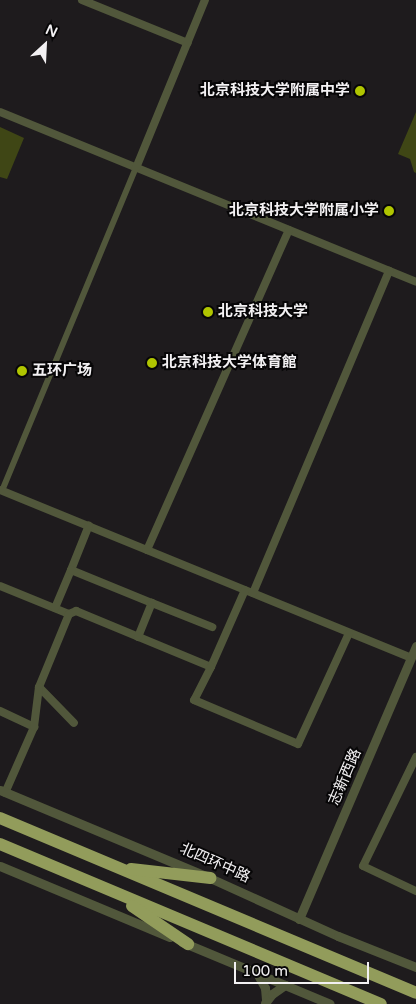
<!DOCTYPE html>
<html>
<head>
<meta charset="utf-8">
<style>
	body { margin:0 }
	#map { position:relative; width:416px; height:1004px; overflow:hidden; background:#1e1b1d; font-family:"Varela Round","Noto Sans SC",sans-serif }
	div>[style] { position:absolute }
	.green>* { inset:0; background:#3f4615 }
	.pedestrian>* { height:5.5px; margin:-2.75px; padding:0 2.75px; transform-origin:2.75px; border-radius:2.75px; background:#51573b }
	.minor>* { height:8px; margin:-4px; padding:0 4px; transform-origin:4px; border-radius:4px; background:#51573b }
	.tertiary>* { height:9px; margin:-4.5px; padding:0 4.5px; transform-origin:4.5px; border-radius:4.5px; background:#51573b }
	.trunk>* { height:12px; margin:-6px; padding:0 6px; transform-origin:6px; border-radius:6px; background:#929c5b }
	.dots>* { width:14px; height:14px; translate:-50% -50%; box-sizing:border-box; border:2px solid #070607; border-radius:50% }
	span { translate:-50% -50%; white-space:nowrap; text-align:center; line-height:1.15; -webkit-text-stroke:4px #070607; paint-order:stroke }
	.poi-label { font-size:15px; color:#f3f1f3; font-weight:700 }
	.right { translate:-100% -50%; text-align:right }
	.left { translate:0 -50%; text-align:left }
	.street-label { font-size:15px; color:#f3f1f3 }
	.north { position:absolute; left:20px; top:20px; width:50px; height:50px; -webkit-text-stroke:4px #070607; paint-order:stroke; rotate:25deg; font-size:14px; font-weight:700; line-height:20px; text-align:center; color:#f3f1f3 }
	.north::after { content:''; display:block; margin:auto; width:18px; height:22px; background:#f3f1f3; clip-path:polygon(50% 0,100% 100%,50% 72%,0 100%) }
	.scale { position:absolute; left:234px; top:962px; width:135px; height:22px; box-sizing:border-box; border:2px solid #f3f1f3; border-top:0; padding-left:6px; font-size:15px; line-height:18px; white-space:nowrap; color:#f3f1f3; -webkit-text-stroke:4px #070607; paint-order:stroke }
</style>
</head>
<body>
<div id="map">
	<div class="green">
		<i style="clip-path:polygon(416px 112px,416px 173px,414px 172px,410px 159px,398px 154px)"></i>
		<i style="clip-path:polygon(0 127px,24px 138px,7px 179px,0 177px)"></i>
	</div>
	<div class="pedestrian">
		<i style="left:2px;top:491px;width:350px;rotate:-67.5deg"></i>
	</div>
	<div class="minor">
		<i style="left:82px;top:0;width:114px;rotate:22.1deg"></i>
		<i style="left:0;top:112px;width:449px;rotate:22.2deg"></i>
		<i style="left:136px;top:168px;width:182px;rotate:-67.7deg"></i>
		<i style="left:0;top:490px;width:444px;rotate:22.2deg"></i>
		<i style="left:147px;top:550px;width:350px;rotate:-66.1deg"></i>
		<i style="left:71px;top:570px;width:48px;rotate:-68.2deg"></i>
		<i style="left:0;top:586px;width:74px;rotate:22.1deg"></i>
		<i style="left:69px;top:614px;width:8px;rotate:-23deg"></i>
		<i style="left:76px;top:611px;width:146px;rotate:22.5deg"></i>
		<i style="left:211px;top:667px;width:84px;rotate:-66.2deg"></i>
		<i style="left:253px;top:593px;width:350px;rotate:-67.1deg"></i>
		<i style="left:55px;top:608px;width:41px;rotate:-67.2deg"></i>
		<i style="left:71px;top:570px;width:87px;rotate:22.2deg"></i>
		<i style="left:69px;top:614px;width:79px;rotate:112.3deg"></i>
		<i style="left:39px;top:687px;width:50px;rotate:45.8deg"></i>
		<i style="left:138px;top:637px;width:37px;rotate:-68deg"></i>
		<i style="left:152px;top:603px;width:65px;rotate:21.8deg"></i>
		<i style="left:211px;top:667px;width:37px;rotate:117deg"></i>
		<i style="left:194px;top:700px;width:113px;rotate:22.9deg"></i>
		<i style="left:298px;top:744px;width:122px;rotate:-65.3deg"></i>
		<i style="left:0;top:711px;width:38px;rotate:25deg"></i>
		<i style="left:34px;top:727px;width:72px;rotate:113.7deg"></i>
		<i style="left:34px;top:727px;width:40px;rotate:-82.9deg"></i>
		<i style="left:416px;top:757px;width:121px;rotate:115.9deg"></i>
		<i style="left:363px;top:866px;width:59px;rotate:25.3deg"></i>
	</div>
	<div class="tertiary">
		<i style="left:0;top:790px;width:228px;rotate:22.7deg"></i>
		<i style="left:210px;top:878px;width:141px;rotate:24.4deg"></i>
		<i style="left:338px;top:936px;width:84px;rotate:21.7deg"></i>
		<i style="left:0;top:866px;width:184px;rotate:22.7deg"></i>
		<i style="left:299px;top:919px;width:297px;rotate:-66.8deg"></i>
		<i style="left:182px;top:942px;width:160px;rotate:22.7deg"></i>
		<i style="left:257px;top:973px;width:17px;rotate:62deg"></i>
		<i style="left:265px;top:988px;width:12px;rotate:85deg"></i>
		<i style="left:265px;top:1003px;width:11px;rotate:-52deg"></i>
		<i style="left:272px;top:994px;width:16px;rotate:-35deg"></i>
	</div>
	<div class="trunk">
		<i style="left:0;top:818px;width:451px;rotate:22.8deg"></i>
		<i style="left:0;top:844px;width:413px;rotate:22.8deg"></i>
		<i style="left:131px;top:869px;width:80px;rotate:6.5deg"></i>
		<i style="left:132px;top:906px;width:68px;rotate:34.2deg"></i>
	</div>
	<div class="dots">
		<i style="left:360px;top:91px;background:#b0c500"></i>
		<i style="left:389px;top:211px;background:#b0c500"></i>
		<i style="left:208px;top:312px;background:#b0c500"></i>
		<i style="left:152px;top:363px;background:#b0c500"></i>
		<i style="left:22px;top:371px;background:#b0c500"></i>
	</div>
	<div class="poi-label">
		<span class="right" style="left:350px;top:91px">北京科技大学附属中学</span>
		<span class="right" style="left:379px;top:211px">北京科技大学附属小学</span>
		<span class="left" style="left:218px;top:312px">北京科技大学</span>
		<span class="left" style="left:162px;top:363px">北京科技大学体育館</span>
		<span class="left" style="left:32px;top:371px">五环广场</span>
	</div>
	<div class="street-label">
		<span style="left:345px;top:777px;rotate:-67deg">志新西路</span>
		<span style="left:215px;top:863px;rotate:24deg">北四环中路</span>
	</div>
	<div class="north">N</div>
	<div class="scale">100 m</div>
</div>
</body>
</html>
